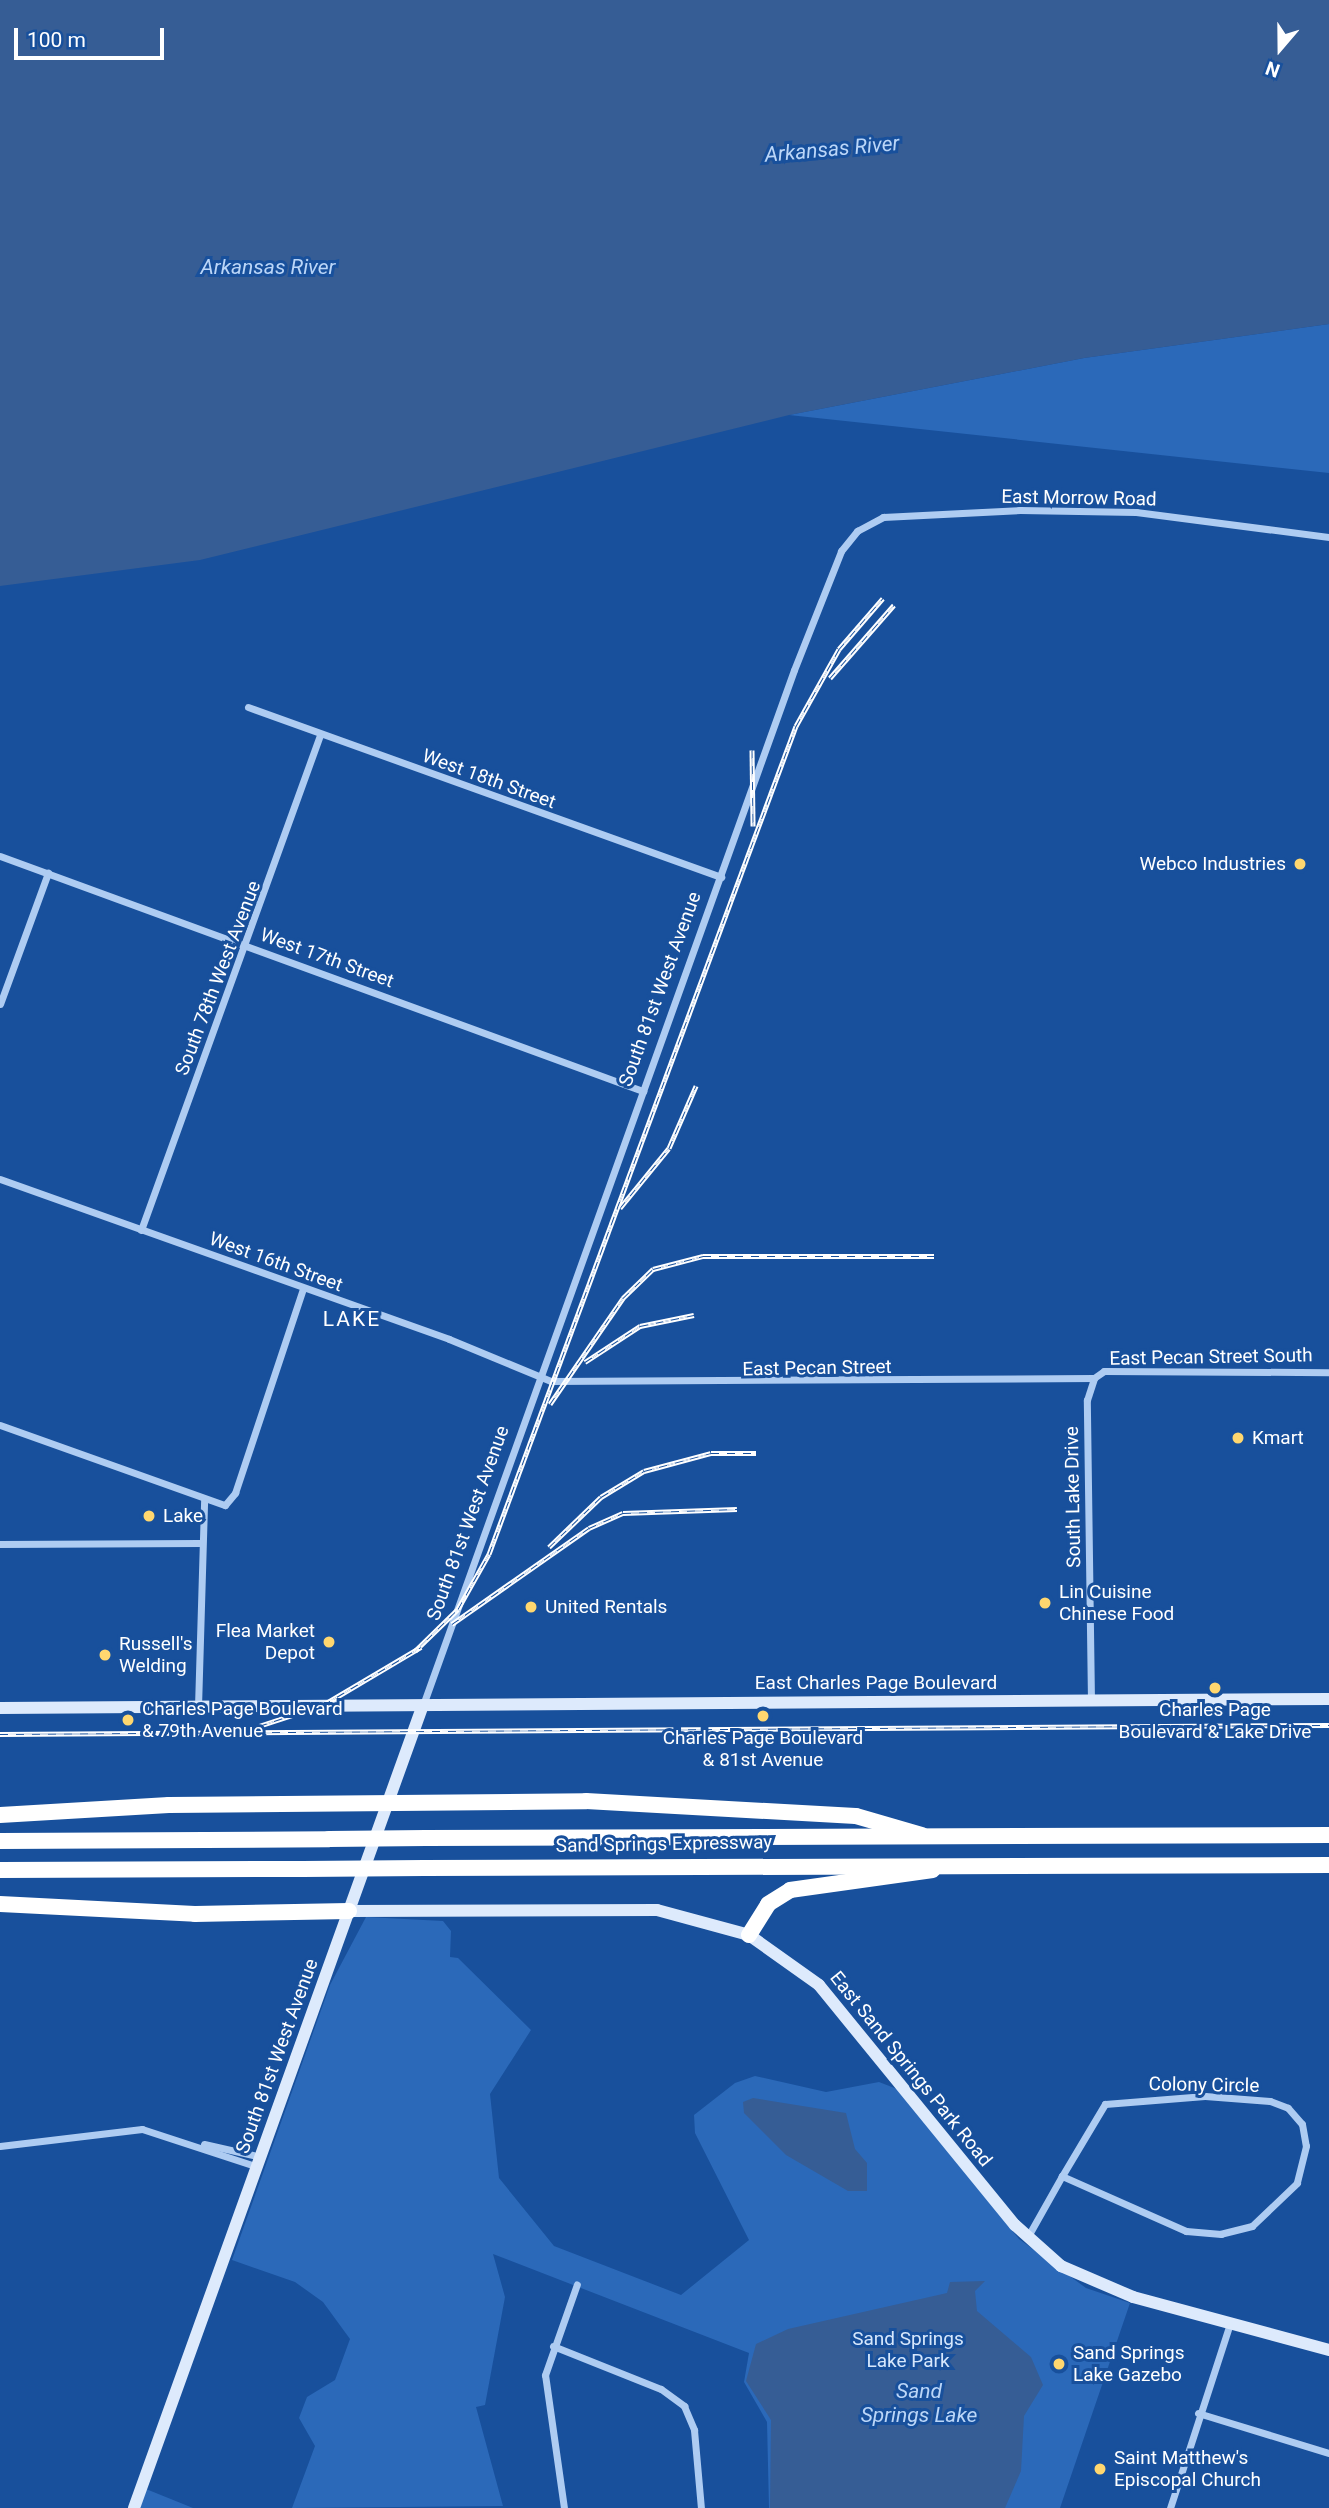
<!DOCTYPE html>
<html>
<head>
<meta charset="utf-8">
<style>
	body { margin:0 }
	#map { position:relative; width:1329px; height:2508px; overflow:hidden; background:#18509c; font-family:Roboto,sans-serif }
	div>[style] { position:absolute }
	.green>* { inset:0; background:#2b69b9 }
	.water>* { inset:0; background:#365d95 }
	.street>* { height:7px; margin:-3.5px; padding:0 3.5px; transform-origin:3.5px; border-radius:3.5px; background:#aeccf2 }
	.secondary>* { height:12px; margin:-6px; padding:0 6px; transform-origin:6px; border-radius:6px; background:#ddeafc }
	.highway>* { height:16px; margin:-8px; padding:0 8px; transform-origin:8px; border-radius:8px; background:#fff }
	.rail>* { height:5px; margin-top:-2.5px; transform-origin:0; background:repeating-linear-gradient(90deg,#18509c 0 8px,#fff 0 16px); box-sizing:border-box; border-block:2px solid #fff }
	.highway-bridge>* { height:16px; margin:-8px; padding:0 8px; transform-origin:8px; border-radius:8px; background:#fff }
	.dots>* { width:19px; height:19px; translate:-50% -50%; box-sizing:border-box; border:4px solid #18509c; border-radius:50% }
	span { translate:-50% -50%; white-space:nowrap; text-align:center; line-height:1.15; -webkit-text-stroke:6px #18509c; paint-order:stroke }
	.street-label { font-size:19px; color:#fff }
	.poi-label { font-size:19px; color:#fff }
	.right { translate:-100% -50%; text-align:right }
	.left { translate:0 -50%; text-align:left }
	.park-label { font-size:19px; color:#d6e7fc }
	.water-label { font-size:21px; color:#bbd6f8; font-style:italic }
	.neighbourhood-label { font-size:21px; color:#fff; letter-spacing:2px }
	.north { position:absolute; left:1245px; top:14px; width:70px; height:70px; -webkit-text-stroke:5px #18509c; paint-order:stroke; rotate:200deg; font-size:19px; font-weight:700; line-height:28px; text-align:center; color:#fff }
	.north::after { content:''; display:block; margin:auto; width:24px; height:32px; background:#fff; clip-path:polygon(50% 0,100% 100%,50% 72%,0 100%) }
	.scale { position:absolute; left:14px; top:28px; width:150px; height:32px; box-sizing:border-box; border:4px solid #fff; border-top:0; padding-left:9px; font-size:21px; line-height:24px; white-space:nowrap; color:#fff; -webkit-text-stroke:5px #18509c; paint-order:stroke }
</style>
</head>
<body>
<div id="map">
	<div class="green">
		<i style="clip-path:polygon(1329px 324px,1329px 473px,789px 415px,1084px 358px)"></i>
		<i style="clip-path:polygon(366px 1917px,443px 1921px,451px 1931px,450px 1957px,458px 1958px,531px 2030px,490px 2094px,499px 2178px,554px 2246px,681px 2295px,749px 2240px,695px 2133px,694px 2115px,735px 2083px,755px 2076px,826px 2092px,879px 2082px,897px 2089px,1019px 2239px,1086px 2288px,1130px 2303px,1060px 2508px,769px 2508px,767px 2422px,744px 2382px,749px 2353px,493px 2254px,505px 2297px,485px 2405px,476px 2407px,503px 2506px,292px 2508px,315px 2446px,299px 2418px,307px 2397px,335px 2380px,350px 2339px,323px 2302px,295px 2282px,232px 2260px,330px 1985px)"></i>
		<i style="clip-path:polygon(146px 2489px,193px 2508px,140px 2508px)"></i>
	</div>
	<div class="water">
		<i style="clip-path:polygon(0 0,1329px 0,1329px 324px,1084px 358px,789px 415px,200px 560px,0 586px)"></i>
		<i style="clip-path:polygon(753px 2098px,846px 2113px,855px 2149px,867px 2163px,867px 2191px,848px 2191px,786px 2155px,744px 2113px,743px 2102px)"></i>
		<i style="clip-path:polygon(985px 2281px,975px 2291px,977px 2311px,1031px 2357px,1043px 2385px,1024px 2416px,1021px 2471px,1005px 2508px,770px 2508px,771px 2420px,746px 2381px,756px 2344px,788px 2329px,947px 2293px,950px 2282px)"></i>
	</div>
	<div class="street">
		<i style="left:248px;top:707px;width:503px;rotate:19.77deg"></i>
		<i style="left:0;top:856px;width:685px;rotate:20.08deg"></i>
		<i style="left:0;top:1004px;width:140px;rotate:-69.9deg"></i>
		<i style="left:0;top:1179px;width:477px;rotate:19.6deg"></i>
		<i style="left:449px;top:1339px;width:110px;rotate:22.4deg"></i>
		<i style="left:551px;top:1381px;width:543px;rotate:-0.32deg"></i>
		<i style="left:141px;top:1230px;width:526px;rotate:-70.12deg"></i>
		<i style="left:0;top:1425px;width:239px;rotate:19.6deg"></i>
		<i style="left:225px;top:1505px;width:16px;rotate:-50deg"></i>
		<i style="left:235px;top:1493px;width:215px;rotate:-71.6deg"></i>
		<i style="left:0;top:1544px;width:200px;rotate:-0.3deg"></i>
		<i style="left:1091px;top:1701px;width:301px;rotate:-90.8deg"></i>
		<i style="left:1087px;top:1400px;width:23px;rotate:-72deg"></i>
		<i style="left:1094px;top:1378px;width:12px;rotate:-35deg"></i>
		<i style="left:1104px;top:1371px;width:225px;rotate:0.3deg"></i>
		<i style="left:423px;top:1705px;width:1099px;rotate:-70.28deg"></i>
		<i style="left:794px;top:670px;width:128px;rotate:-68.4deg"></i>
		<i style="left:841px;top:551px;width:26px;rotate:-51deg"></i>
		<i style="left:857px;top:531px;width:30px;rotate:-28deg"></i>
		<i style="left:883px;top:517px;width:137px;rotate:-2.9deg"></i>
		<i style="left:1020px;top:510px;width:116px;rotate:1deg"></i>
		<i style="left:1136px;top:512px;width:195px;rotate:7.4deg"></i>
		<i style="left:198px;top:1707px;width:207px;rotate:-88.3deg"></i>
		<i style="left:1205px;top:2096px;width:65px;rotate:4.4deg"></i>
		<i style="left:1270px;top:2101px;width:19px;rotate:21deg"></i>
		<i style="left:1288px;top:2108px;width:21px;rotate:49deg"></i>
		<i style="left:1302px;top:2124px;width:22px;rotate:80deg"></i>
		<i style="left:1306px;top:2146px;width:38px;rotate:104deg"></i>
		<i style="left:1297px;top:2183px;width:62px;rotate:136.3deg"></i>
		<i style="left:1252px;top:2226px;width:32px;rotate:166deg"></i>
		<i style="left:1221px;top:2234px;width:35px;rotate:-175deg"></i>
		<i style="left:1186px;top:2231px;width:136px;rotate:-156.1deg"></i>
		<i style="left:1062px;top:2176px;width:84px;rotate:-59.2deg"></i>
		<i style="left:1105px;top:2104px;width:100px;rotate:-4.6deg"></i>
		<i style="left:204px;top:2144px;width:58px;rotate:12.8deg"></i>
		<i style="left:0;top:2146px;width:143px;rotate:-6.8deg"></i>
		<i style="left:142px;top:2129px;width:122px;rotate:18.1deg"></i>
		<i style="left:1027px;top:2238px;width:71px;rotate:-60.6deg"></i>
		<i style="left:553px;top:2346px;width:116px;rotate:21.7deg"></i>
		<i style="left:661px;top:2389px;width:29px;rotate:36deg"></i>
		<i style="left:684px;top:2406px;width:26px;rotate:67deg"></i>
		<i style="left:694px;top:2430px;width:78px;rotate:84.9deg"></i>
		<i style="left:1198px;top:2413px;width:137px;rotate:17deg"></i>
		<i style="left:564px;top:2508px;width:134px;rotate:-98.1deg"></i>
		<i style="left:545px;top:2375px;width:96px;rotate:-70.6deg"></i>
		<i style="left:1170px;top:2508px;width:194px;rotate:-72deg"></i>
	</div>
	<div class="secondary">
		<i style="left:0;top:1708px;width:1329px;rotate:-0.39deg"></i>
		<i style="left:349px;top:1911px;width:308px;rotate:-0.2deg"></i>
		<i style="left:657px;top:1910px;width:95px;rotate:15.2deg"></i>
		<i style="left:749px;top:1935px;width:86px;rotate:35.5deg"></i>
		<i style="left:819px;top:1985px;width:310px;rotate:50.8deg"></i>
		<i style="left:1015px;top:2225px;width:62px;rotate:41.7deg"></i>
		<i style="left:1061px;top:2266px;width:78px;rotate:23.3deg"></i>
		<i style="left:1133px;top:2297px;width:203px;rotate:15.1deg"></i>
		<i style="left:134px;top:2508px;width:853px;rotate:-70.21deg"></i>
	</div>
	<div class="highway">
		<i style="left:0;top:1815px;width:169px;rotate:-3.4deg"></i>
		<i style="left:169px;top:1805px;width:417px;rotate:-0.5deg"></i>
		<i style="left:586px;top:1801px;width:270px;rotate:3.2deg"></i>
		<i style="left:856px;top:1816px;width:69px;rotate:16.1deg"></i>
		<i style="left:426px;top:1838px;width:903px;rotate:-0.19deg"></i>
		<i style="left:0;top:1841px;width:329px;rotate:-0.3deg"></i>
		<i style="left:424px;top:1868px;width:905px;rotate:-0.19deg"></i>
		<i style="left:0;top:1870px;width:303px;rotate:-0.2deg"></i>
		<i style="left:0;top:1904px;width:195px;rotate:2.9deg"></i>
		<i style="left:195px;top:1914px;width:154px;rotate:-1.1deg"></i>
		<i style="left:749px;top:1935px;width:36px;rotate:-58deg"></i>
		<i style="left:768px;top:1904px;width:26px;rotate:-32deg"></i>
		<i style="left:790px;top:1890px;width:144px;rotate:-8deg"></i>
	</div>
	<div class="rail">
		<i style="left:830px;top:678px;width:97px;rotate:-48.8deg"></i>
		<i style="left:752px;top:750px;width:76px;rotate:89.2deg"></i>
		<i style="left:620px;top:1208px;width:77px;rotate:-50.8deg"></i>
		<i style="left:669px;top:1148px;width:68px;rotate:-66.5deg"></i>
		<i style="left:585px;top:1362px;width:66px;rotate:-33.2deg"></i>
		<i style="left:640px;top:1326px;width:55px;rotate:-11.5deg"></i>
		<i style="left:550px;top:1404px;width:129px;rotate:-55.4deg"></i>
		<i style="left:623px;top:1298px;width:42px;rotate:-44deg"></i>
		<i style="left:653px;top:1269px;width:52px;rotate:-14.6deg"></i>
		<i style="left:703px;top:1256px;width:231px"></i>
		<i style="left:549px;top:1547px;width:72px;rotate:-43.9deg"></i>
		<i style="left:601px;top:1497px;width:50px;rotate:-31.2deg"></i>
		<i style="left:644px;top:1471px;width:69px;rotate:-15deg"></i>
		<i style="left:711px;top:1453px;width:45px"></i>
		<i style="left:452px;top:1624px;width:167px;rotate:-35deg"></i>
		<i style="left:589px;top:1528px;width:37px;rotate:-24deg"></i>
		<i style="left:623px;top:1513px;width:114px;rotate:-2deg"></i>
		<i style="left:415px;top:1651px;width:60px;rotate:-44.3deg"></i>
		<i style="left:458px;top:1609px;width:63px;rotate:-60.6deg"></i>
		<i style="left:489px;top:1554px;width:883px;rotate:-69.66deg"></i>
		<i style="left:796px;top:726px;width:88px;rotate:-60.8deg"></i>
		<i style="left:839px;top:649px;width:67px;rotate:-49.2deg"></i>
		<i style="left:259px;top:1726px;width:67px;rotate:-18.2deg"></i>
		<i style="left:323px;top:1705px;width:114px;rotate:-30.6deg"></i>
		<i style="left:0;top:1734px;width:1329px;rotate:-0.39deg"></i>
	</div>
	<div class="highway-bridge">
		<i style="left:329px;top:1839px;width:97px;rotate:-0.6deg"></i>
		<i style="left:303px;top:1869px;width:121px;rotate:-0.5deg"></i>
	</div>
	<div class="dots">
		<i style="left:1300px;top:864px;background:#ffd76f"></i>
		<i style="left:1238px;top:1438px;background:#ffd76f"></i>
		<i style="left:149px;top:1516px;background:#ffd76f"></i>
		<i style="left:1045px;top:1603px;background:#ffd76f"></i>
		<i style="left:531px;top:1607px;background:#ffd76f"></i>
		<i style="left:329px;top:1642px;background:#ffd76f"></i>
		<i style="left:105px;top:1655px;background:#ffd76f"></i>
		<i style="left:1215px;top:1688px;background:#ffd76f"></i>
		<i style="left:763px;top:1716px;background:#ffd76f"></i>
		<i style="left:128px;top:1720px;background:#ffd76f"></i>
		<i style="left:1059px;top:2364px;background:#ffd76f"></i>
		<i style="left:1100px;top:2469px;background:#ffd76f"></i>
	</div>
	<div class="street-label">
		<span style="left:1079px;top:498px;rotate:1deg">East Morrow Road</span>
		<span style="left:489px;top:779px;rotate:20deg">West 18th Street</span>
		<span style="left:327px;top:958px;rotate:20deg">West 17th Street</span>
		<span style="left:218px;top:978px;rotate:-69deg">South 78th West Avenue</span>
		<span style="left:660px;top:989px;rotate:-70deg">South 81st West Avenue</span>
		<span style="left:276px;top:1262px;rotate:20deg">West 16th Street</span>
		<span style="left:1211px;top:1357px;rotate:-1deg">East Pecan Street South</span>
		<span style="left:817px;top:1368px;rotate:-1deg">East Pecan Street</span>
		<span style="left:1073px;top:1497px;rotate:-91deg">South Lake Drive</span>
		<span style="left:468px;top:1523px;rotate:-70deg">South 81st West Avenue</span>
		<span style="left:876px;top:1683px">East Charles Page Boulevard</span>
		<span style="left:664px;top:1844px;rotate:-1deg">Sand Springs Expressway</span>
		<span style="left:277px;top:2056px;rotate:-70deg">South 81st West Avenue</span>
		<span style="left:911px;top:2069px;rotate:51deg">East Sand Springs Park Road</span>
		<span style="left:1204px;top:2085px;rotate:1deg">Colony Circle</span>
	</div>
	<div class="poi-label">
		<span class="right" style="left:1286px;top:864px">Webco Industries</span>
		<span class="left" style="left:1252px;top:1438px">Kmart</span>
		<span class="left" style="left:163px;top:1516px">Lake</span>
		<span class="left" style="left:1059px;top:1603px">Lin Cuisine<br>Chinese Food</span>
		<span class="left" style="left:545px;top:1607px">United Rentals</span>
		<span class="right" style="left:315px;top:1642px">Flea Market<br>Depot</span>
		<span class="left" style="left:119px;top:1655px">Russell's<br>Welding</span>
		<span class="left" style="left:142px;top:1720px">Charles Page Boulevard<br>&amp; 79th Avenue</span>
		<span style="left:1215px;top:1721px">Charles Page<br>Boulevard &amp; Lake Drive</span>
		<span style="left:763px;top:1749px">Charles Page Boulevard<br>&amp; 81st Avenue</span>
		<span class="left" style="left:1073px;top:2364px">Sand Springs<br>Lake Gazebo</span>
		<span class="left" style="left:1114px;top:2469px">Saint Matthew's<br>Episcopal Church</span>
	</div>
	<div class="park-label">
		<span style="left:908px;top:2350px">Sand Springs<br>Lake Park</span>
	</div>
	<div class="water-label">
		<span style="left:832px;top:149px;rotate:-5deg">Arkansas River</span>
		<span style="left:268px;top:267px">Arkansas River</span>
		<span style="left:919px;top:2403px">Sand<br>Springs Lake</span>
	</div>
	<div class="neighbourhood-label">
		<span style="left:352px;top:1319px">LAKE</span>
	</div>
	<div class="north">N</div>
	<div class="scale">100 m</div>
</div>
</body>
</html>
